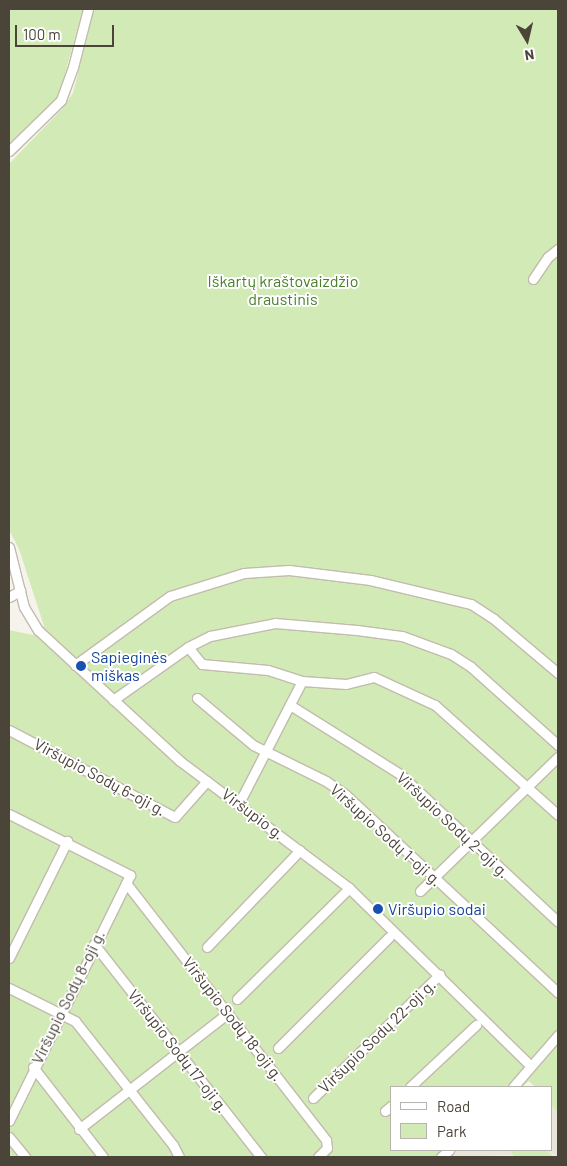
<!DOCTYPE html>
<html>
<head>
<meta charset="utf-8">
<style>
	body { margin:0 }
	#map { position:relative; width:567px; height:1166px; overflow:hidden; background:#f6f3ec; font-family:Barlow,sans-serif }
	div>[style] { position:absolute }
	.residential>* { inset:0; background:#eae5da }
	.green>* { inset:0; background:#d2eab5 }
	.roads { filter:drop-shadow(1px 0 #c2bbae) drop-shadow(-1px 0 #c2bbae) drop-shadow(0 1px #c2bbae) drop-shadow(0 -1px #c2bbae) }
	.minor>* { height:9px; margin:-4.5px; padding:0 4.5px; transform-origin:4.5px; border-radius:4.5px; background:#fff }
	.dots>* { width:14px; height:14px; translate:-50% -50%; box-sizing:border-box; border:2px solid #fff; border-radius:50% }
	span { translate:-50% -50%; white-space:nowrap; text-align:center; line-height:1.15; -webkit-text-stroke:4px #fff; paint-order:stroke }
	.park-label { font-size:16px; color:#4a7f2a }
	.transit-label { font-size:16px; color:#164399 }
	.left { translate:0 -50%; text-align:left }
	.street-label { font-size:16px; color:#4b4439 }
	.frame { position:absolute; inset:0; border:10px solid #4b4439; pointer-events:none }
	.legend { position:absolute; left:390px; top:1086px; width:162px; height:65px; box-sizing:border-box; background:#fff; border:1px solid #b7b4b0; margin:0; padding:6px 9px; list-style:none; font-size:15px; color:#4b4439 }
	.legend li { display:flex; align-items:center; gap:10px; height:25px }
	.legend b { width:25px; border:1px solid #b7b4b0 }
	.north { position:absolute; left:502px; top:15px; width:50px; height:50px; -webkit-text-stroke:4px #fff; paint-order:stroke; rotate:171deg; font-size:14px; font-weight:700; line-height:20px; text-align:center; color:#4b4439 }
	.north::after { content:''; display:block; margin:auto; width:18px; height:22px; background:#4b4439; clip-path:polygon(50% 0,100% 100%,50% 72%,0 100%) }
	.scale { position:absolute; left:15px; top:25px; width:99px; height:22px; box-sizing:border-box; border:2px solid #4b4439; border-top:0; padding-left:6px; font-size:15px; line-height:18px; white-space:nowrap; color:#4b4439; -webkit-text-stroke:4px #fff; paint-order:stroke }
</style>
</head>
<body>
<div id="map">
	<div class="residential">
		<i style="clip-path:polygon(551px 1105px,558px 1113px,558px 1157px,545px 1150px,551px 1150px)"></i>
		<i style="clip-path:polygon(454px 1150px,510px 1150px,515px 1155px,447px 1157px)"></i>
	</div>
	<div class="green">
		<i style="clip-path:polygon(9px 9px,83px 9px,59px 95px,48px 110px,9px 143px)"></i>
		<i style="clip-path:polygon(94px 9px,558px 9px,558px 1113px,551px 1105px,551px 1087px,535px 1087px,529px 1081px,522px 1087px,391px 1087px,391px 1150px,454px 1150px,447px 1157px,9px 1157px,9px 630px,33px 635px,44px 626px,19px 549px,9px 530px,9px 164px,62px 109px,73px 93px)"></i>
		<i style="clip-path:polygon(510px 1150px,545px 1150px,555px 1157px,514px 1157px)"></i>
	</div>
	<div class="roads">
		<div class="minor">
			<i style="left:9px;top:151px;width:73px;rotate:-44.4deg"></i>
			<i style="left:61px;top:100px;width:35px;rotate:-70deg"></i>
			<i style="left:73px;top:67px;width:60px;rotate:-75.5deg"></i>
			<i style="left:533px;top:279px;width:27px;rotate:-56deg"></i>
			<i style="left:548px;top:257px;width:13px;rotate:-39deg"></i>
			<i style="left:9px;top:547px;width:62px;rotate:76deg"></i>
			<i style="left:24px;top:607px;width:27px;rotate:59deg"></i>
			<i style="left:38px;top:630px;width:193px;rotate:42.7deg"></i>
			<i style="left:180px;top:761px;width:211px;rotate:36.9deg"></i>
			<i style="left:349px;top:888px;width:253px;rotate:44.4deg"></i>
			<i style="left:9px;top:597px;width:13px;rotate:-29deg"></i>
			<i style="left:188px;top:647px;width:22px;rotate:51deg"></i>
			<i style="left:202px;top:664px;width:66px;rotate:5.2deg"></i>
			<i style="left:268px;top:670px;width:36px;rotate:18deg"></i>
			<i style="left:75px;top:665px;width:117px;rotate:-36deg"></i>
			<i style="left:170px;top:596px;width:77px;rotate:-17.3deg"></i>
			<i style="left:244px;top:573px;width:45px;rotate:-3.8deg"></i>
			<i style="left:289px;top:570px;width:82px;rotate:7deg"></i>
			<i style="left:370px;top:580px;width:104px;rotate:13.4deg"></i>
			<i style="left:471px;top:604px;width:27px;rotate:33deg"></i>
			<i style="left:494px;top:619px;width:84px;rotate:40.2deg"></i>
			<i style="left:197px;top:698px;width:73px;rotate:40deg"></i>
			<i style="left:253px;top:745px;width:81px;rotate:26.3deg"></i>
			<i style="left:326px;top:781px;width:24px;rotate:35deg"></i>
			<i style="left:346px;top:795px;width:290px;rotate:43deg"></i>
			<i style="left:113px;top:700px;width:92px;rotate:-35.2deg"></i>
			<i style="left:188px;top:647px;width:25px;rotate:-27deg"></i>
			<i style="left:210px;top:636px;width:66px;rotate:-11.3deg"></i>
			<i style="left:275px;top:623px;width:82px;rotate:4.9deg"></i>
			<i style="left:357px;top:630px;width:45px;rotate:7.6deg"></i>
			<i style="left:402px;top:636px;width:52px;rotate:20.2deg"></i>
			<i style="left:451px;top:654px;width:24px;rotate:33deg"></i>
			<i style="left:471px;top:667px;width:117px;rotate:41.9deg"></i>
			<i style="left:290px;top:705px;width:130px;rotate:32.1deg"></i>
			<i style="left:400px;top:774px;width:216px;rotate:43.1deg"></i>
			<i style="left:9px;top:730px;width:187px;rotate:27.7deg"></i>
			<i style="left:175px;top:817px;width:48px;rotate:-48.4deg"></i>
			<i style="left:239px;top:803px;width:137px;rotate:-62.7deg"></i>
			<i style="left:302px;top:681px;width:44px;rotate:3.9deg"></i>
			<i style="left:346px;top:684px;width:29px;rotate:-14deg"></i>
			<i style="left:374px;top:677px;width:67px;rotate:24.7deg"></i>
			<i style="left:435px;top:705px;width:165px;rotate:41.8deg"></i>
			<i style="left:9px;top:814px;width:136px;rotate:26.8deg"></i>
			<i style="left:130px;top:875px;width:274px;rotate:116.2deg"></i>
			<i style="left:126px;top:883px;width:326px;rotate:52.1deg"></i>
			<i style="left:326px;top:1140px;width:8px;rotate:83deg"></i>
			<i style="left:327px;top:1148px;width:13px;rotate:135deg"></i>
			<i style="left:420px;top:891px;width:192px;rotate:-44.2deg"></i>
			<i style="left:94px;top:944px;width:271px;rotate:51.9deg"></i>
			<i style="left:207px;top:947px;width:134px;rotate:-46.2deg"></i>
			<i style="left:9px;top:958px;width:131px;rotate:-63.6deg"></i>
			<i style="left:9px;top:988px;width:74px;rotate:26.6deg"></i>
			<i style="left:75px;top:1021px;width:158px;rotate:51.7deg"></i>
			<i style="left:173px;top:1145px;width:13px;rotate:63deg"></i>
			<i style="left:237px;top:999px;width:158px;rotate:-44.7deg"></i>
			<i style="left:278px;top:1048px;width:157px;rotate:-45deg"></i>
			<i style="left:33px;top:1067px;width:114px;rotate:52.1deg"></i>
			<i style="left:410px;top:1087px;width:91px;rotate:-43.2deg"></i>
			<i style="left:513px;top:1087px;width:69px;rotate:-49.1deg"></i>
			<i style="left:313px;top:1098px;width:177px;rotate:-44.3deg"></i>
			<i style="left:385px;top:1111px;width:8px;rotate:-40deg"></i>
			<i style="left:79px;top:1129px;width:189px;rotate:-37.9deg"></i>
			<i style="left:9px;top:1137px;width:26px;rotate:51deg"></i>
			<i style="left:441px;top:1157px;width:11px;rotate:-41deg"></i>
		</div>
	</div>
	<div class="dots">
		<i style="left:81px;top:666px;background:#1a4fb4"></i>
		<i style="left:378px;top:909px;background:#1a4fb4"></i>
	</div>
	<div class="park-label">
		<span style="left:283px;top:290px">Iškartų kraštovaizdžio<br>draustinis</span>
	</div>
	<div class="transit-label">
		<span class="left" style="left:91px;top:666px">Sapieginės<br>miškas</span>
		<span class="left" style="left:388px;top:909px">Viršupio sodai</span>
	</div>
	<div class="street-label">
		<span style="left:100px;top:777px;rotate:28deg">Viršupio Sodų 6-oji g.</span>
		<span style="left:253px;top:814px;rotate:37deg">Viršupio g.</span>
		<span style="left:453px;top:825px;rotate:43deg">Viršupio Sodų 2-oji g.</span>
		<span style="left:386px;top:835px;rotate:42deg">Viršupio Sodų 1-oji g.</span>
		<span style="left:68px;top:997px;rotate:-64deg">Viršupio Sodų 8-oji g.</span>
		<span style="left:233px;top:1019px;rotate:52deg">Viršupio Sodų 18-oji g.</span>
		<span style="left:377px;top:1036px;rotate:-44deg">Viršupio Sodų 22-oji g.</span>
		<span style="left:178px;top:1051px;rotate:52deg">Viršupio Sodų 17-oji g.</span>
	</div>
	<div class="frame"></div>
	<ul class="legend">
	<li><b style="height:6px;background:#fff"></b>Road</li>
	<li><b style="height:14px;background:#d2eab5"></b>Park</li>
	</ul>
	<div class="north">N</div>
	<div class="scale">100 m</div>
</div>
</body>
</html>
